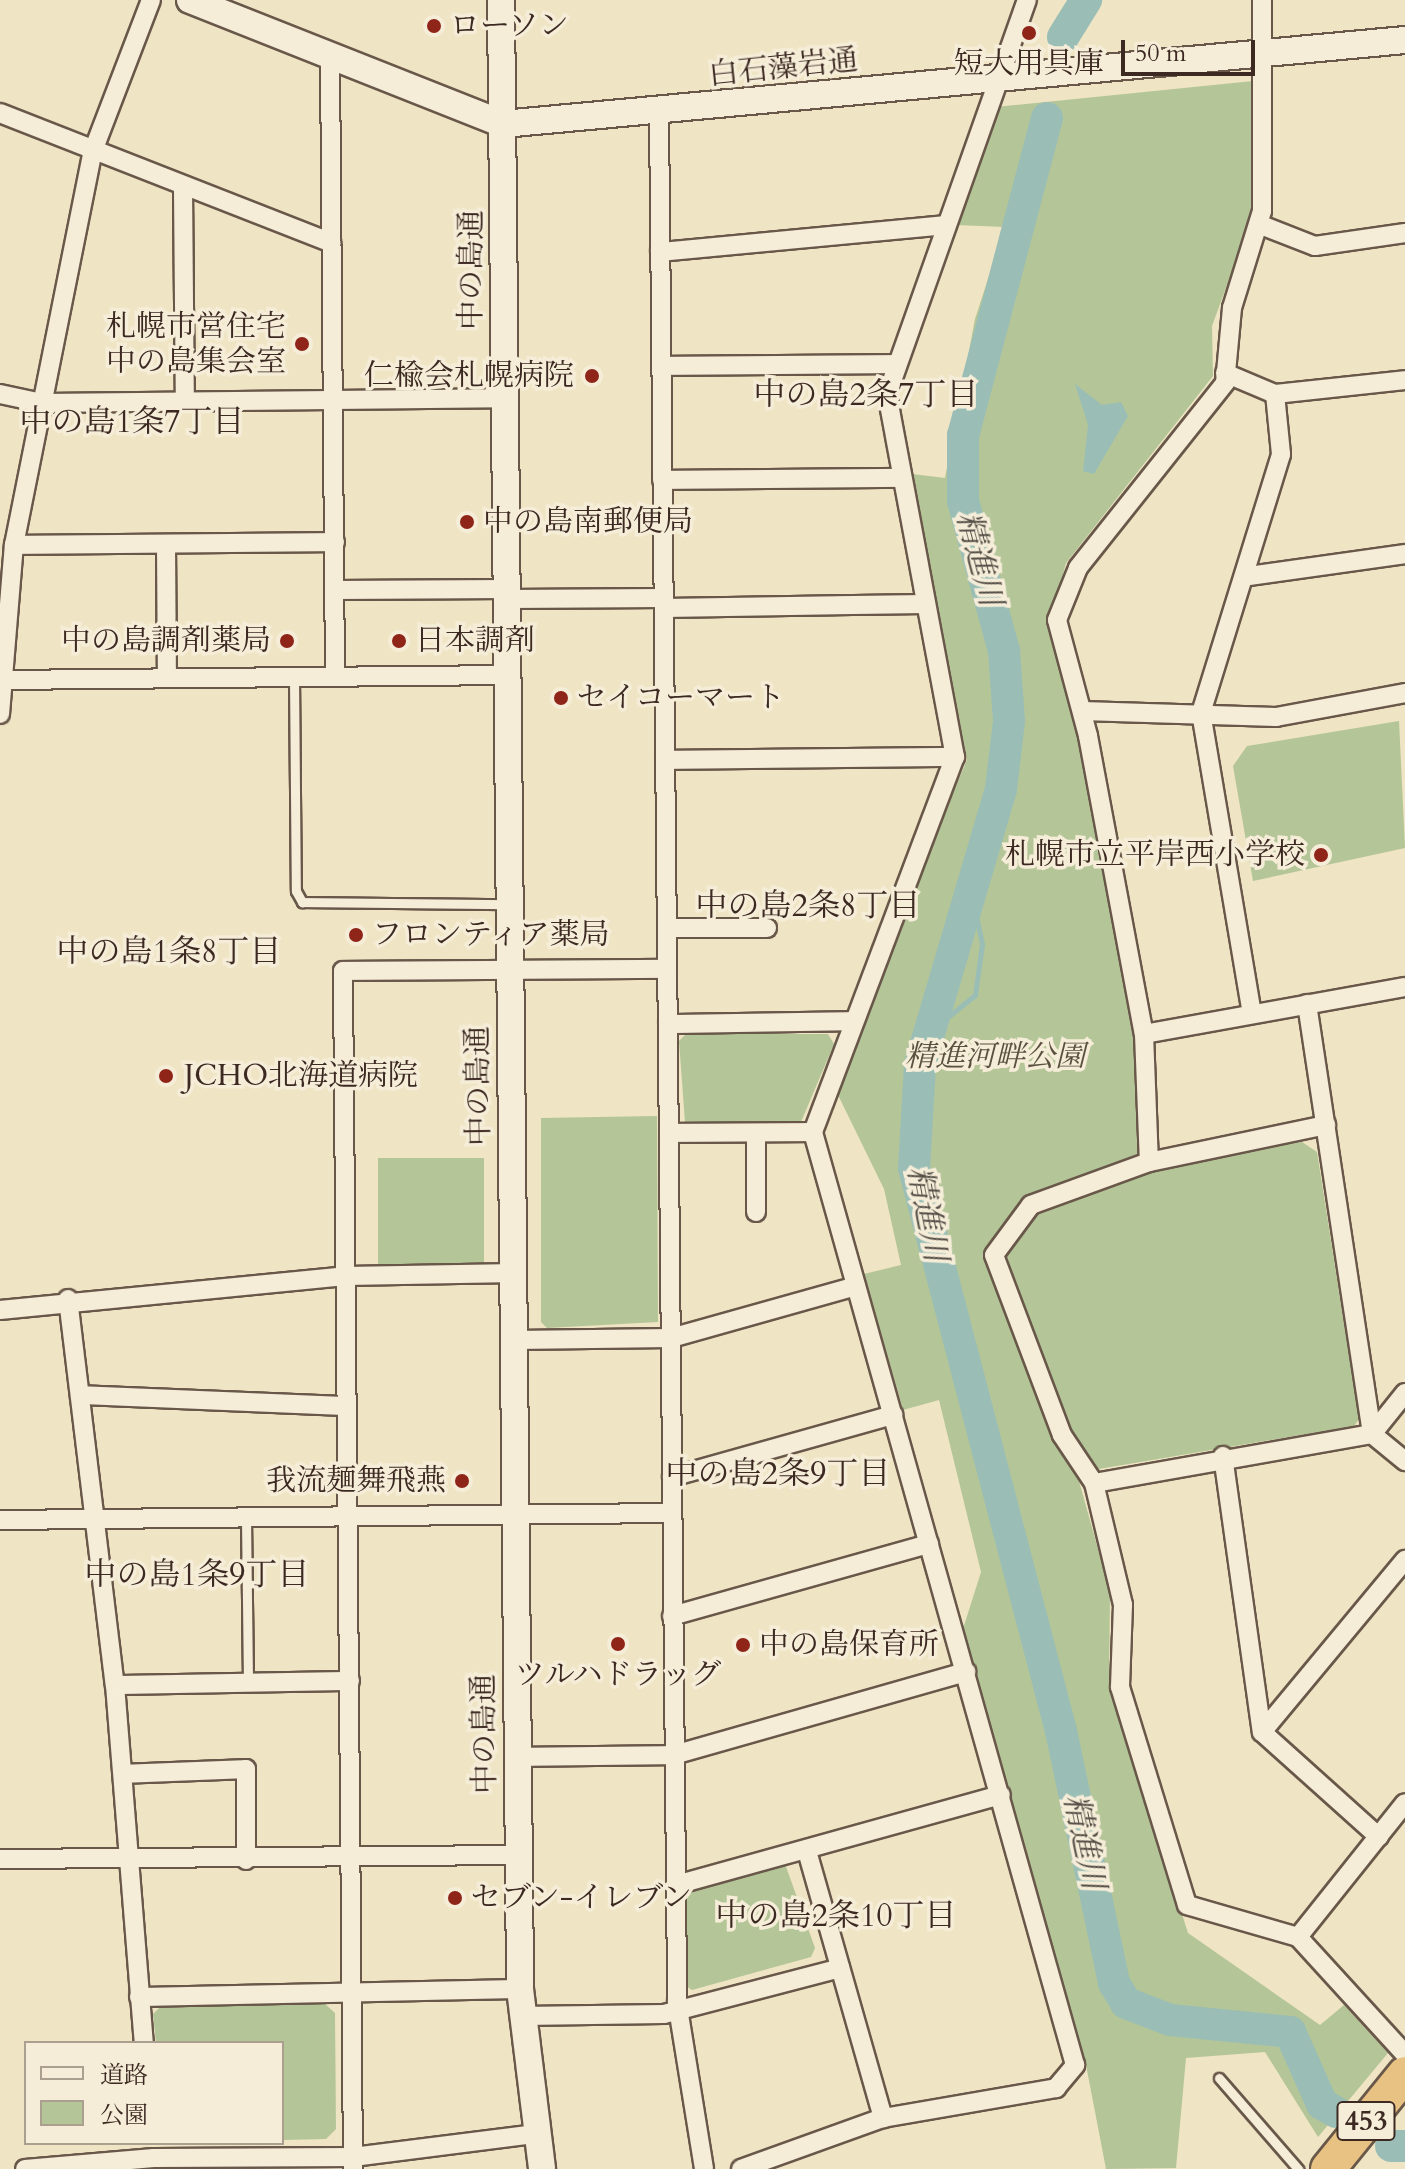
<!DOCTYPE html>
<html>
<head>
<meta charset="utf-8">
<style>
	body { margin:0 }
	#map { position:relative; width:1405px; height:2169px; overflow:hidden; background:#efe4c3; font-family:Cardo,"Noto Serif JP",serif }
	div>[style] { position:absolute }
	.green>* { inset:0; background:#b4c598; transform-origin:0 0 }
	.water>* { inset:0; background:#9abeb6 }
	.stream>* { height:5px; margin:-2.5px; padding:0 2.5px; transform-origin:2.5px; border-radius:2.5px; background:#9abeb6 }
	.river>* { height:32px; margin:-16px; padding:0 16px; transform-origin:16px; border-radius:16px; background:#9abeb6 }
	.roads { filter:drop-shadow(2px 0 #69584a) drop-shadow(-2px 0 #69584a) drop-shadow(0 2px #69584a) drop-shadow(0 -2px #69584a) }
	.lane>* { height:9px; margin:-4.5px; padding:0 4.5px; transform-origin:4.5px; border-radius:4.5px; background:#f5edd8 }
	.street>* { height:18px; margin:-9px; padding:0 9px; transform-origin:9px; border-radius:9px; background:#f5edd8 }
	.secondary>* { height:26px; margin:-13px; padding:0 13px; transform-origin:13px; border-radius:13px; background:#f5edd8 }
	.highway>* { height:34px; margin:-17px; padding:0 17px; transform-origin:17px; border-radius:17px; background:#e8c282 }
	.dots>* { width:22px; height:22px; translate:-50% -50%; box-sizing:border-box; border:4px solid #f5edd8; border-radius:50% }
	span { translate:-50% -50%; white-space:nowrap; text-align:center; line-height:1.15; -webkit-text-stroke:7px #f5edd8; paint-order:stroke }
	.shield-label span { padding:2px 6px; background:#f5edd8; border:2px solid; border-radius:6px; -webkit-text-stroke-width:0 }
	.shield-label { font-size:28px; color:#3c2922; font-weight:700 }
	.poi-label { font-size:30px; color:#3c2922 }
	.left { translate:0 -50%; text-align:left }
	.right { translate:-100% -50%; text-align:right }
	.street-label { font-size:30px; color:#3c2922 }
	.park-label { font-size:30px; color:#5a5040; font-style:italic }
	.neighbourhood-label { font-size:32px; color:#3c2922 }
	.water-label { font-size:32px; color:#544e47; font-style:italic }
	.legend { position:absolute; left:24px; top:2041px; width:260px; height:104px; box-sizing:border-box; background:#f5edd8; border:2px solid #ab9f8f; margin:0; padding:10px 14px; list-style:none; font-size:24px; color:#3c2922 }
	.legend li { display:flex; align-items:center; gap:16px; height:40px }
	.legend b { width:40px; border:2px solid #ab9f8f }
	.scale { position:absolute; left:1121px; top:40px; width:134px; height:36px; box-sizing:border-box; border:4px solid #3c2922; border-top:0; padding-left:10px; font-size:24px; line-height:28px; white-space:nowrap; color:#3c2922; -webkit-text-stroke:6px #f5edd8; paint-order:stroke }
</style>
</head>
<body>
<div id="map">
	<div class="green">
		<i style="clip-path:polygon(1253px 81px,1253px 214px,1212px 326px,1213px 376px,1066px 563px,1053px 612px,1134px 1018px,1139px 1154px,1025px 1196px,985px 1253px,1053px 1438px,1079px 1481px,1110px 1592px,1109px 1684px,1188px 1933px,1320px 2025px,1344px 2005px,1388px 2053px,1318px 2137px,1265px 2052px,1186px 2058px,1176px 2168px,1106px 2169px,1086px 2065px,962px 1632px,981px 1572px,939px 1400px,903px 1410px,864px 1274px,901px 1265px,884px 1189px,838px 1095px,876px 973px,967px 760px,912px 474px,945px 478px,975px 319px,1005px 227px,956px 225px,995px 107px)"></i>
		<i style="clip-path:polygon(1399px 721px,1405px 848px,1253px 881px,1233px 766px,1247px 746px)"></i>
		<i style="clip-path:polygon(686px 1034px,828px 1034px,834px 1044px,801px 1122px,685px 1122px,679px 1041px)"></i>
		<i style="clip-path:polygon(657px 1116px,658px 1322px,547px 1328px,541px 1322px,541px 1118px)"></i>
		<i style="clip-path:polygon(1302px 1142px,1317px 1152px,1359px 1419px,1354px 1426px,1093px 1470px,1071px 1432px,1003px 1253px,1037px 1215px,1179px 1162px)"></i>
		<i style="left:378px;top:1158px;width:106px;height:106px"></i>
		<i style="clip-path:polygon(784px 1861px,815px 1948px,811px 1957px,692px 1990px,683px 1984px,680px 1895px)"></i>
		<i style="clip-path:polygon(325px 2004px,335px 2013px,336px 2129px,326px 2139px,282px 2140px,282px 2043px,156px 2043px,153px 2014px,160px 2007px)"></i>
	</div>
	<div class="water">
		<i style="clip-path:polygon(1075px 384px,1102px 405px,1121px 402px,1128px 416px,1094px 474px,1083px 471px,1088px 425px)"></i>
	</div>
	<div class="stream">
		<i style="left:933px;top:1029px;width:54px;rotate:-39deg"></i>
		<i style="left:975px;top:995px;width:51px;rotate:-82.2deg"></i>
		<i style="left:982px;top:944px;width:49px;rotate:-101.8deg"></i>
	</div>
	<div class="river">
		<i style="left:1063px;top:37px;width:44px;rotate:-58.1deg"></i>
		<i style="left:1047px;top:118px;width:328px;rotate:104.8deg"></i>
		<i style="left:963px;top:435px;width:66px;rotate:90deg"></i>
		<i style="left:963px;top:501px;width:156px;rotate:74.7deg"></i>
		<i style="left:1004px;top:651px;width:70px;rotate:85.9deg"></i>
		<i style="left:1009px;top:721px;width:68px;rotate:96.7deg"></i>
		<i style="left:1001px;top:789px;width:288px;rotate:106.4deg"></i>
		<i style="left:920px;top:1065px;width:103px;rotate:93.3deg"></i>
		<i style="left:914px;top:1168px;width:582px;rotate:75.37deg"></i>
		<i style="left:1061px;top:1731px;width:258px;rotate:78.1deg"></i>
		<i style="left:1114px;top:1983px;width:23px;rotate:59deg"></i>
		<i style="left:1126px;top:2003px;width:47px;rotate:21.1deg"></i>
		<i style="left:1170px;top:2020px;width:121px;rotate:5.7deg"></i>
		<i style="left:1290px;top:2032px;width:79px;rotate:66deg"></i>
		<i style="left:1322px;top:2104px;width:16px;rotate:30deg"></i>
		<i style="left:1391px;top:2146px;width:14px"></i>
	</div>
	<div class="roads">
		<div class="lane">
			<i style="left:294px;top:677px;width:214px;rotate:89.5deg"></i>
			<i style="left:296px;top:891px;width:13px;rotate:61deg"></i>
			<i style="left:302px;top:902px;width:204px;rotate:0.6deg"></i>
			<i style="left:246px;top:1518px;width:166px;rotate:89.3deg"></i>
			<i style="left:1219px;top:2078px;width:121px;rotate:49deg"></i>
		</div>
		<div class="street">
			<i style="left:1262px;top:0;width:211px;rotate:90deg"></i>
			<i style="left:1262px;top:211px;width:102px;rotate:107.2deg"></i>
			<i style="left:1232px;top:308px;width:75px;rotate:95.3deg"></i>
			<i style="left:1225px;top:383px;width:236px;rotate:128.5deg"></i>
			<i style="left:1078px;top:568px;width:56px;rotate:112deg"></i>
			<i style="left:1057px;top:620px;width:120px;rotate:75deg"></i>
			<i style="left:1088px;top:736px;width:303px;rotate:79.4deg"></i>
			<i style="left:1144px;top:1034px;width:128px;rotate:87.8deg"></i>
			<i style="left:1149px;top:1162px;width:181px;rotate:-11.8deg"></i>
			<i style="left:330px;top:58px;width:618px;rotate:89.54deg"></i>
			<i style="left:0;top:113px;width:356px;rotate:21.4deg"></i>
			<i style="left:659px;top:113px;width:1889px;rotate:89.45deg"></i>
			<i style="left:677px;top:2002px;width:169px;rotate:80.8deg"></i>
			<i style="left:183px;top:188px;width:214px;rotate:89.5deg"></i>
			<i style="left:1261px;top:225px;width:58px;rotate:21.3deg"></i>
			<i style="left:1315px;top:246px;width:91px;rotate:-8.2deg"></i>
			<i style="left:660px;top:252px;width:284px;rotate:-5.4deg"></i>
			<i style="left:661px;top:366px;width:233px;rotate:-0.5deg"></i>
			<i style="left:1225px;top:373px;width:54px;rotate:22.8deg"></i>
			<i style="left:1275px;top:394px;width:131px;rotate:-6.1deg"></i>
			<i style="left:0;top:394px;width:43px;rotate:12.1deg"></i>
			<i style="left:42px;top:403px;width:463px;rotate:-0.6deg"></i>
			<i style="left:662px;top:480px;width:240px;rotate:-0.5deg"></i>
			<i style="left:166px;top:544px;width:134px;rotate:89.6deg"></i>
			<i style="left:14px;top:545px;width:321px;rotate:-0.5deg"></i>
			<i style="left:1249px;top:576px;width:158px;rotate:-8deg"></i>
			<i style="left:335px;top:590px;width:172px;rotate:-0.3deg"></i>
			<i style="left:507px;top:599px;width:157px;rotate:-0.4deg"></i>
			<i style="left:664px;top:608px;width:262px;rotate:-0.9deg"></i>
			<i style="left:0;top:680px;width:508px;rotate:-0.56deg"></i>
			<i style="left:1082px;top:711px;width:194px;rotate:1.8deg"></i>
			<i style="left:1276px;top:717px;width:131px;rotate:-10.5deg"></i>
			<i style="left:0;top:714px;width:170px;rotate:-85.3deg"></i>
			<i style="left:14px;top:545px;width:402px;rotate:-78.7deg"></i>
			<i style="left:93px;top:151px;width:162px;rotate:-69deg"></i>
			<i style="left:665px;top:760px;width:290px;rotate:-0.6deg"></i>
			<i style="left:667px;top:928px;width:100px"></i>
			<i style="left:1307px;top:1004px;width:435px;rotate:81.4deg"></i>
			<i style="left:1372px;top:1434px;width:43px;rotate:39.3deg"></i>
			<i style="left:1252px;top:1014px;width:305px;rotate:-99.6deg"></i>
			<i style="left:1201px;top:713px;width:271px;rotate:-72.8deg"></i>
			<i style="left:1281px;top:454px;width:60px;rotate:-95.7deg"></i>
			<i style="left:668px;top:1024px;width:185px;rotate:-0.9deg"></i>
			<i style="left:1144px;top:1034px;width:265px;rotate:-10.2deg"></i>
			<i style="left:669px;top:1133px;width:144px;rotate:-0.4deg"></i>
			<i style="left:756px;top:1133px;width:79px;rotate:90deg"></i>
			<i style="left:68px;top:1299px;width:389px;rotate:83.1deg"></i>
			<i style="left:115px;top:1685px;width:359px;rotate:85.4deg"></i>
			<i style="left:0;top:1310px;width:347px;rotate:-5.6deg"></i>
			<i style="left:345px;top:1276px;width:168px;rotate:-1deg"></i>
			<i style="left:514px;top:1340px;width:157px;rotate:-0.7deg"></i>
			<i style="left:671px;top:1338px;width:192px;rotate:-15.7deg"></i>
			<i style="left:1405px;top:1393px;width:53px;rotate:128.8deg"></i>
			<i style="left:1372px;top:1434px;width:282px;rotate:170deg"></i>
			<i style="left:1094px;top:1483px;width:125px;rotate:76.6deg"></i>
			<i style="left:1123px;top:1605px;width:82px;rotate:92.1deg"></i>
			<i style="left:1120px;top:1687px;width:228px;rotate:72.9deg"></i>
			<i style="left:1187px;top:1905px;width:116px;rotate:16.1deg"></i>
			<i style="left:1298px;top:1937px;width:159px;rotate:47.6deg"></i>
			<i style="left:80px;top:1395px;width:267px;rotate:2.4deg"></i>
			<i style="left:1223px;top:1456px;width:279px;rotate:82deg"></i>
			<i style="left:1262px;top:1732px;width:157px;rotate:41.9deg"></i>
			<i style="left:672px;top:1477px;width:230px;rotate:-15.7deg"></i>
			<i style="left:1094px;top:1483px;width:58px;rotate:-123.7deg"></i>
			<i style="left:1062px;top:1435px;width:192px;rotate:-110.7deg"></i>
			<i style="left:994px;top:1255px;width:62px;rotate:-53.5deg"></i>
			<i style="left:1031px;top:1205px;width:126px;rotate:-20deg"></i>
			<i style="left:0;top:1520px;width:672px;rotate:-0.6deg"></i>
			<i style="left:672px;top:1616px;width:267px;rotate:-15.7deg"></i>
			<i style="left:115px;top:1685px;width:235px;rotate:-1deg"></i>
			<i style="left:1262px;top:1732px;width:224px;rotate:-50.3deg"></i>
			<i style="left:518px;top:1757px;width:156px;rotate:-0.7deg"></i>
			<i style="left:674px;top:1755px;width:304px;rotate:-15.9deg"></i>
			<i style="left:123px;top:1774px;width:123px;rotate:-2.3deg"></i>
			<i style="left:246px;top:1769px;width:91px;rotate:90deg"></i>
			<i style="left:807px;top:1851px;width:278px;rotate:74.1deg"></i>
			<i style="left:0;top:1859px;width:518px;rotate:-0.44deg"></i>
			<i style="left:676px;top:1885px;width:337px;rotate:-15.5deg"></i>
			<i style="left:1298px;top:1937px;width:171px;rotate:-51.4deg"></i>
			<i style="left:139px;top:1997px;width:381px;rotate:-1.2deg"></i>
			<i style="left:521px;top:2016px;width:143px;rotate:-0.8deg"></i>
			<i style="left:664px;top:2014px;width:182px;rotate:-14.6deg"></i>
			<i style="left:25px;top:2169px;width:129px;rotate:-4.9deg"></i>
			<i style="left:154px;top:2158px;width:199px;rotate:-0.3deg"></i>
			<i style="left:353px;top:2157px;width:182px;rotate:-7.2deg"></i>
			<i style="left:353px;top:2169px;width:1198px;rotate:-90.48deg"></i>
			<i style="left:343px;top:971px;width:324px;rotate:-0.4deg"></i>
			<i style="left:741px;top:2169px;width:151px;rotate:-19.8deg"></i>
			<i style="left:883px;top:2118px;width:176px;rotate:-9.8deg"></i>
			<i style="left:1056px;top:2088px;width:30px;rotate:-50deg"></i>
			<i style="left:1075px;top:2065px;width:969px;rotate:-105.69deg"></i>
			<i style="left:813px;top:1132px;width:401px;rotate:-69.3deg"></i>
			<i style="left:955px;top:757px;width:368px;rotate:-100.6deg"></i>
			<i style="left:887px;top:395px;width:419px;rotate:-70.5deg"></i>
		</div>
		<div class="secondary">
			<i style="left:190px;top:0;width:337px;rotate:21.6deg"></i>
			<i style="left:503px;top:124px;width:906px;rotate:-5.32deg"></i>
			<i style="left:501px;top:0;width:1989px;rotate:89.45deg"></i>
			<i style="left:520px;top:1989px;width:181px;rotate:83deg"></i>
		</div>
		<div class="highway">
			<i style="left:1328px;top:2169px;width:122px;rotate:-51deg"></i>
		</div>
	</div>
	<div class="dots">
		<i style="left:434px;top:26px;background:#8f2418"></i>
		<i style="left:1029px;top:33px;background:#8f2418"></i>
		<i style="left:302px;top:344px;background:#8f2418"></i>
		<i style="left:592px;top:376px;background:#8f2418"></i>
		<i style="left:467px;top:522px;background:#8f2418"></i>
		<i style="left:287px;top:641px;background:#8f2418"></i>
		<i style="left:399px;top:641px;background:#8f2418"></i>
		<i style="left:561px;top:698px;background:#8f2418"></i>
		<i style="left:1321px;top:855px;background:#8f2418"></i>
		<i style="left:356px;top:935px;background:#8f2418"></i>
		<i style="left:166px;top:1076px;background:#8f2418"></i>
		<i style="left:462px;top:1481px;background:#8f2418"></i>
		<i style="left:618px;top:1644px;background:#8f2418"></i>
		<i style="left:743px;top:1645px;background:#8f2418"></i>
		<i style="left:455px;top:1898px;background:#8f2418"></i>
	</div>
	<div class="shield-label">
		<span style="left:1366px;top:2121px">453</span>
	</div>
	<div class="poi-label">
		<span class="left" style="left:450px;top:26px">ローソン</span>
		<span style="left:1029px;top:64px">短大用具庫</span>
		<span class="right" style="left:286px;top:344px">札幌市営住宅<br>中の島集会室</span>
		<span class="right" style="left:574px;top:376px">仁楡会札幌病院</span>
		<span class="left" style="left:483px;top:522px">中の島南郵便局</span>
		<span class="right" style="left:271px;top:641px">中の島調剤薬局</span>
		<span class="left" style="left:415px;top:641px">日本調剤</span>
		<span class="left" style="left:577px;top:698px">セイコーマート</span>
		<span class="right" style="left:1305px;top:855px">札幌市立平岸西小学校</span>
		<span class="left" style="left:372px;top:935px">フロンティア薬局</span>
		<span class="left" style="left:184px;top:1076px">JCHO北海道病院</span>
		<span class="right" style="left:446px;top:1481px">我流麺舞飛燕</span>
		<span class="left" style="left:759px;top:1645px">中の島保育所</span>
		<span style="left:618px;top:1675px">ツルハドラッグ</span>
		<span class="left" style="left:471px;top:1898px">セブン-イレブン</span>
	</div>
	<div class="street-label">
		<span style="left:783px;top:68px;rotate:-6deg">白石藻岩通</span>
		<span style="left:472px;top:270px;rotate:-90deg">中の島通</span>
		<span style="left:479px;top:1086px;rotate:-91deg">中の島通</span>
		<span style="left:485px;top:1734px;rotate:-91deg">中の島通</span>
	</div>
	<div class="park-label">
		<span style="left:995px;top:1057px">精進河畔公園</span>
	</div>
	<div class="neighbourhood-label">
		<span style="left:866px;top:395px">中の島2条7丁目</span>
		<span style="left:132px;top:422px">中の島1条7丁目</span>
		<span style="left:808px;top:906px">中の島2条8丁目</span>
		<span style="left:169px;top:952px">中の島1条8丁目</span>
		<span style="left:778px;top:1474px">中の島2条9丁目</span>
		<span style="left:197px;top:1575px">中の島1条9丁目</span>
		<span style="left:836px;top:1916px">中の島2条10丁目</span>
	</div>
	<div class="water-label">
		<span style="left:979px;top:559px;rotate:75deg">精進川</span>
		<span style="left:927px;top:1214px;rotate:79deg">精進川</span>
		<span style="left:1084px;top:1842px;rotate:78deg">精進川</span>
	</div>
	<ul class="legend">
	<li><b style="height:10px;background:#f5edd8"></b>道路</li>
	<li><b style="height:22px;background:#b4c598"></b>公園</li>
	</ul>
	<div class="scale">50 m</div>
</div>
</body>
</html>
